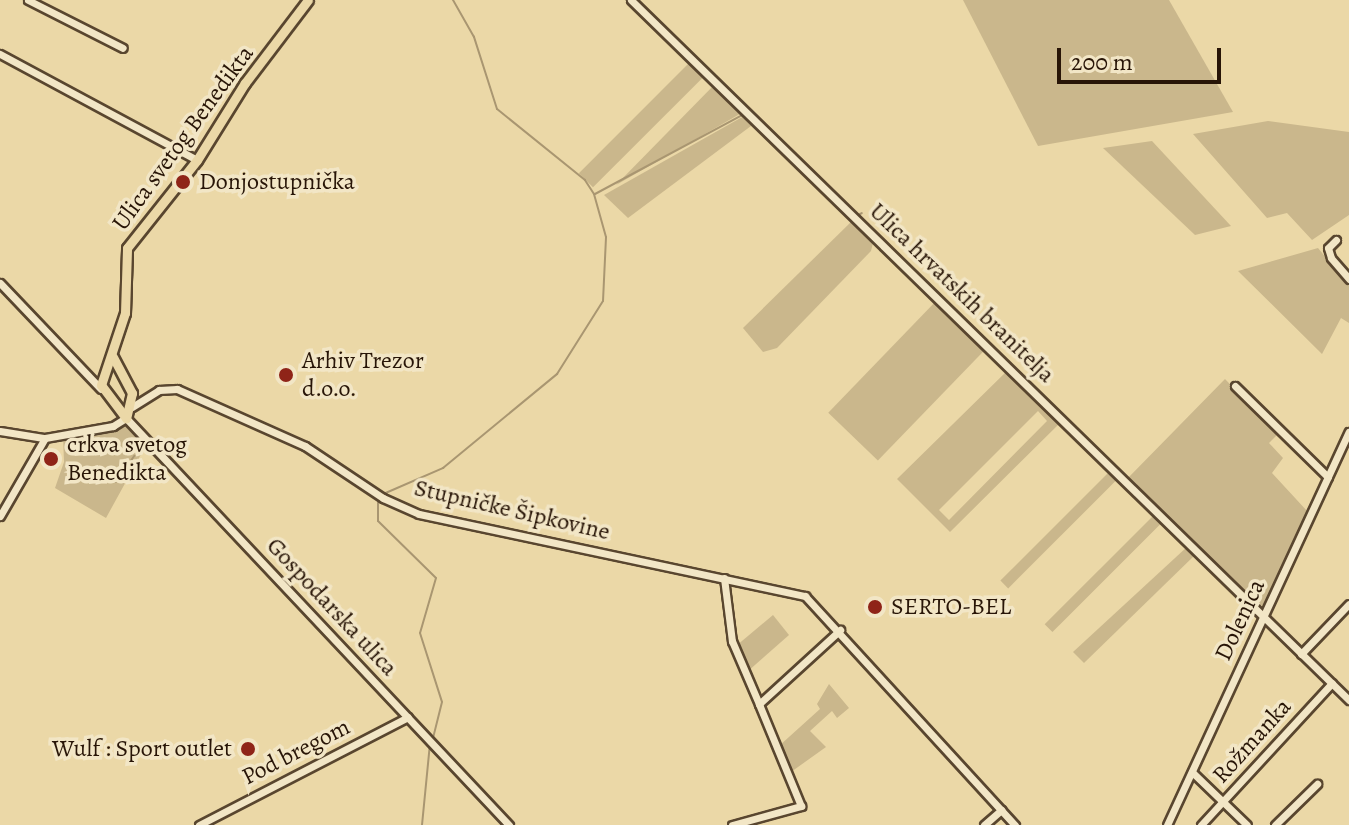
<!DOCTYPE html>
<html>
<head>
<meta charset="utf-8">
<style>
	body { margin:0 }
	#map { position:relative; width:1349px; height:825px; overflow:hidden; background:#ebd8a7; font-family:Alegreya,serif }
	div>[style] { position:absolute }
	.green>* { inset:0; background:#cab78c; transform-origin:0 0 }
	.stream>* { height:2px; margin:-1px; padding:0 1px; transform-origin:1px; border-radius:1px; background:#a99671 }
	.roads { filter:drop-shadow(2px 0 #59462f) drop-shadow(-2px 0 #59462f) drop-shadow(0 2px #59462f) drop-shadow(0 -2px #59462f) }
	.minor>* { height:7px; margin:-3.5px; padding:0 3.5px; transform-origin:3.5px; border-radius:3.5px; background:#f2e6c6 }
	.major>* { height:9px; margin:-4.5px; padding:0 4.5px; transform-origin:4.5px; border-radius:4.5px; background:#ebd8a7 }
	.dots>* { width:22px; height:22px; translate:-50% -50%; box-sizing:border-box; border:4px solid #f2e6c6; border-radius:50% }
	span { translate:-50% -50%; white-space:nowrap; text-align:center; line-height:1.15; -webkit-text-stroke:7px #f2e6c6; paint-order:stroke }
	.street-label { font-size:24px; color:#281507 }
	.poi-label { font-size:24px; color:#281507 }
	.left { translate:0 -50%; text-align:left }
	.right { translate:-100% -50%; text-align:right }
	.scale { position:absolute; left:1057px; top:48px; width:164px; height:36px; box-sizing:border-box; border:4px solid #281507; border-top:0; padding-left:10px; font-size:24px; line-height:28px; white-space:nowrap; color:#281507; -webkit-text-stroke:6px #f2e6c6; paint-order:stroke }
</style>
</head>
<body>
<div id="map">
	<div class="green">
		<i style="clip-path:polygon(963px 0,1169px 0,1233px 112px,1038px 146px)"></i>
		<i style="left:692px;top:60px;width:20px;height:160px;rotate:45deg"></i>
		<i style="clip-path:polygon(716px 83px,745px 111px,616px 185px)"></i>
		<i style="clip-path:polygon(744px 116px,755px 123px,628px 218px,604px 195px)"></i>
		<i style="clip-path:polygon(1268px 121px,1349px 132px,1349px 215px,1312px 240px,1287px 213px,1267px 218px,1193px 134px)"></i>
		<i style="clip-path:polygon(1152px 141px,1231px 226px,1195px 235px,1103px 148px)"></i>
		<i style="clip-path:polygon(853px 220px,874px 239px,871px 251px,777px 348px,763px 352px,743px 328px)"></i>
		<i style="clip-path:polygon(1318px 248px,1349px 286px,1349px 323px,1341px 318px,1322px 354px,1238px 271px)"></i>
		<i style="left:938px;top:299px;width:69px;height:158px;rotate:44deg"></i>
		<i style="clip-path:polygon(evenodd,1009px 369px,1062px 421px,950px 532px,897px 479px,1009px 369px,1038px 411px,1047px 421px,949px 520px,939px 510px,1038px 411px)"></i>
		<i style="clip-path:polygon(1225px 379px,1278px 434px,1269px 443px,1283px 458px,1272px 473px,1308px 512px,1265px 606px,1256px 604px,1127px 479px)"></i>
		<i style="clip-path:polygon(126px 427px,145px 447px,106px 518px,55px 488px,64px 462px,63px 435px)"></i>
		<i style="left:1110px;top:471px;width:11px;height:155px;rotate:45deg"></i>
		<i style="left:1155px;top:514px;width:11px;height:156px;rotate:45deg"></i>
		<i style="clip-path:polygon(1188px 546px,1196px 554px,1084px 663px,1073px 652px)"></i>
		<i style="clip-path:polygon(773px 615px,789px 635px,747px 672px,736px 646px)"></i>
		<i style="clip-path:polygon(829px 684px,849px 708px,837px 718px,832px 711px,810px 731px,826px 747px,791px 772px,779px 746px,820px 709px,817px 704px)"></i>
	</div>
	<div class="stream">
		<i style="left:595px;top:194px;width:169px;rotate:-28.2deg"></i>
		<i style="left:860px;top:214px;width:2px;rotate:-27deg"></i>
		<i style="left:116px;top:482px;width:32px;rotate:-55deg"></i>
		<i style="left:381px;top:495px;width:68px;rotate:-23.5deg"></i>
		<i style="left:443px;top:468px;width:148px;rotate:-39.5deg"></i>
		<i style="left:557px;top:374px;width:86px;rotate:-57.8deg"></i>
		<i style="left:603px;top:301px;width:64px;rotate:-87.3deg"></i>
		<i style="left:606px;top:237px;width:45px;rotate:-105.6deg"></i>
		<i style="left:594px;top:194px;width:17px;rotate:-123deg"></i>
		<i style="left:585px;top:180px;width:113px;rotate:-141.1deg"></i>
		<i style="left:497px;top:109px;width:76px;rotate:-107.7deg"></i>
		<i style="left:474px;top:37px;width:43px;rotate:-119.6deg"></i>
		<i style="left:378px;top:500px;width:21px;rotate:90deg"></i>
		<i style="left:378px;top:521px;width:81px;rotate:44.5deg"></i>
		<i style="left:436px;top:578px;width:57px;rotate:106.2deg"></i>
		<i style="left:420px;top:633px;width:72px;rotate:72.3deg"></i>
		<i style="left:442px;top:702px;width:38px;rotate:104deg"></i>
		<i style="left:422px;top:825px;width:81px;rotate:-84.4deg"></i>
	</div>
	<div class="roads">
		<div class="minor">
			<i style="left:28px;top:0;width:106px;rotate:26.8deg"></i>
			<i style="left:631px;top:0;width:1003px;rotate:44.27deg"></i>
			<i style="left:0;top:54px;width:224px;rotate:28.3deg"></i>
			<i style="left:1336px;top:240px;width:11px;rotate:135deg"></i>
			<i style="left:1328px;top:248px;width:10px;rotate:73deg"></i>
			<i style="left:1331px;top:258px;width:28px;rotate:49deg"></i>
			<i style="left:0;top:283px;width:146px;rotate:46.4deg"></i>
			<i style="left:1235px;top:386px;width:130px;rotate:44.4deg"></i>
			<i style="left:132px;top:407px;width:32px;rotate:-32deg"></i>
			<i style="left:159px;top:390px;width:18px;rotate:-3deg"></i>
			<i style="left:177px;top:389px;width:140px;rotate:24deg"></i>
			<i style="left:305px;top:446px;width:94px;rotate:33.7deg"></i>
			<i style="left:383px;top:498px;width:39px;rotate:24deg"></i>
			<i style="left:419px;top:514px;width:395px;rotate:12deg"></i>
			<i style="left:805px;top:596px;width:311px;rotate:47.5deg"></i>
			<i style="left:0;top:431px;width:44px;rotate:9.2deg"></i>
			<i style="left:0;top:516px;width:90px;rotate:-60deg"></i>
			<i style="left:45px;top:438px;width:69px;rotate:-10deg"></i>
			<i style="left:113px;top:426px;width:15px;rotate:-32deg"></i>
			<i style="left:126px;top:418px;width:559px;rotate:46.74deg"></i>
			<i style="left:724px;top:578px;width:64px;rotate:82.8deg"></i>
			<i style="left:732px;top:641px;width:69px;rotate:66.8deg"></i>
			<i style="left:759px;top:704px;width:110px;rotate:-42.4deg"></i>
			<i style="left:1301px;top:654px;width:69px;rotate:-46.2deg"></i>
			<i style="left:1192px;top:772px;width:76px;rotate:43.9deg"></i>
			<i style="left:199px;top:825px;width:235px;rotate:-27.3deg"></i>
			<i style="left:732px;top:825px;width:72px;rotate:-15.4deg"></i>
			<i style="left:801px;top:806px;width:110px;rotate:-112.4deg"></i>
			<i style="left:984px;top:825px;width:23px;rotate:-41deg"></i>
			<i style="left:1167px;top:825px;width:433px;rotate:-65.2deg"></i>
			<i style="left:1201px;top:825px;width:193px;rotate:-47.3deg"></i>
			<i style="left:1275px;top:825px;width:59px;rotate:-44.3deg"></i>
		</div>
		<div class="major">
			<i style="left:113px;top:357px;width:41px;rotate:62.2deg"></i>
			<i style="left:132px;top:393px;width:26px;rotate:103deg"></i>
			<i style="left:126px;top:418px;width:41px;rotate:-127.1deg"></i>
			<i style="left:101px;top:385px;width:76px;rotate:-71.6deg"></i>
			<i style="left:125px;top:313px;width:65px;rotate:-88.2deg"></i>
			<i style="left:127px;top:248px;width:112px;rotate:-51.5deg"></i>
			<i style="left:197px;top:160px;width:91px;rotate:-58.1deg"></i>
			<i style="left:245px;top:83px;width:104px;rotate:-52.8deg"></i>
		</div>
	</div>
	<div class="dots">
		<i style="left:183px;top:182px;background:#8f2418"></i>
		<i style="left:286px;top:375px;background:#8f2418"></i>
		<i style="left:51px;top:459px;background:#8f2418"></i>
		<i style="left:875px;top:607px;background:#8f2418"></i>
		<i style="left:248px;top:749px;background:#8f2418"></i>
	</div>
	<div class="street-label">
		<span style="left:183px;top:138px;rotate:-54deg">Ulica svetog Benedikta</span>
		<span style="left:962px;top:293px;rotate:44deg">Ulica hrvatskih branitelja</span>
		<span style="left:512px;top:510px;rotate:13deg">Stupničke Šipkovine</span>
		<span style="left:332px;top:607px;rotate:47deg">Gospodarska ulica</span>
		<span style="left:1240px;top:620px;rotate:-65deg">Dolenica</span>
		<span style="left:1252px;top:741px;rotate:-48deg">Rožmanka</span>
		<span style="left:296px;top:752px;rotate:-27deg">Pod bregom</span>
	</div>
	<div class="poi-label">
		<span class="left" style="left:199px;top:182px">Donjostupnička</span>
		<span class="left" style="left:302px;top:375px">Arhiv Trezor<br>d.o.o.</span>
		<span class="left" style="left:67px;top:459px">crkva svetog<br>Benedikta</span>
		<span class="left" style="left:891px;top:607px">SERTO-BEL</span>
		<span class="right" style="left:232px;top:749px">Wulf : Sport outlet</span>
	</div>
	<div class="scale">200 m</div>
</div>
</body>
</html>
